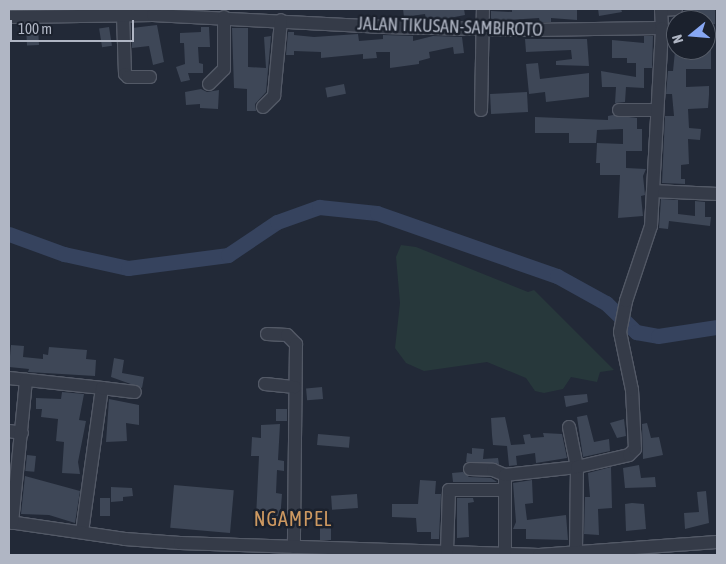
<!DOCTYPE html>
<html>
<head>
<meta charset="utf-8">
<style>
	body { margin:0 }
	#map { position:relative; width:726px; height:564px; overflow:hidden; background:#222937; font-family:"Asap Condensed",sans-serif }
	div>[style] { position:absolute }
	.green>* { inset:0; background:#27383b }
	.river>* { height:15px; margin:-7.5px; padding:0 7.5px; transform-origin:7.5px; border-radius:7.5px; background:#36435e }
	.building>* { inset:0; background:#3e4757; transform-origin:0 0 }
	.roads { filter:drop-shadow(1px 0 #535966) drop-shadow(-1px 0 #535966) drop-shadow(0 1px #535966) drop-shadow(0 -1px #535966) }
	.minor>* { height:12px; margin:-6px; padding:0 6px; transform-origin:6px; border-radius:6px; background:#353b48 }
	span { translate:-50% -50%; white-space:nowrap; text-align:center; line-height:1.15; -webkit-text-stroke:5px #1b212d; paint-order:stroke }
	.street-label { font-size:18px; color:#b0b6c4 }
	.quarter-label { font-size:20px; color:#ce9961; letter-spacing:1px }
	.frame { position:absolute; inset:0; border:10px solid #b0b6c4; pointer-events:none }
	.north { position:absolute; left:666px; top:10px; width:50px; height:50px; box-sizing:border-box; background:#1b212d; border:1px solid #575d69; border-radius:50%; rotate:253deg; font-size:14px; font-weight:700; line-height:20px; text-align:center; color:#b0b6c4 }
	.north::after { content:''; display:block; margin:auto; width:18px; height:22px; background:#87a7f3; clip-path:polygon(50% 0,100% 100%,50% 72%,0 100%) }
	.scale { position:absolute; left:10px; top:20px; width:124px; height:22px; box-sizing:border-box; border:2px solid #b0b6c4; border-top:0; padding-left:6px; font-size:15px; line-height:18px; white-space:nowrap; color:#b0b6c4; -webkit-text-stroke:4px #1b212d; paint-order:stroke }
</style>
</head>
<body>
<div id="map">
	<div class="green">
		<i style="clip-path:polygon(401px 245px,416px 247px,528px 292px,534px 290px,614px 370px,600px 372px,597px 382px,571px 377px,563px 389px,544px 393px,535px 391px,526px 378px,487px 362px,424px 371px,406px 363px,395px 348px,400px 303px,396px 257px)"></i>
	</div>
	<div class="river">
		<i style="left:9px;top:234px;width:59px;rotate:20deg"></i>
		<i style="left:64px;top:254px;width:66px;rotate:12.3deg"></i>
		<i style="left:128px;top:268px;width:101px;rotate:-7.4deg"></i>
		<i style="left:228px;top:255px;width:59px;rotate:-34deg"></i>
		<i style="left:277px;top:222px;width:45px;rotate:-19.7deg"></i>
		<i style="left:319px;top:207px;width:58px;rotate:5.9deg"></i>
		<i style="left:377px;top:213px;width:191px;rotate:19.3deg"></i>
		<i style="left:557px;top:276px;width:56px;rotate:28.9deg"></i>
		<i style="left:606px;top:303px;width:42px;rotate:44deg"></i>
		<i style="left:636px;top:332px;width:22px;rotate:10deg"></i>
		<i style="left:658px;top:336px;width:60px;rotate:-8.7deg"></i>
	</div>
	<div class="building">
		<i style="clip-path:polygon(403px 9px,464px 9px,465px 15px,439px 20px,426px 20px,425px 14px,404px 17px)"></i>
		<i style="clip-path:polygon(512px 9px,577px 9px,577px 20px,551px 18px,551px 22px,540px 22px,539px 18px,491px 21px,491px 11px,512px 12px)"></i>
		<i style="clip-path:polygon(598px 9px,621px 9px,622px 12px,599px 16px)"></i>
		<i style="clip-path:polygon(699px 9px,715px 9px,715px 24px,706px 24px,706px 20px,672px 20px,684px 11px)"></i>
		<i style="clip-path:polygon(157px 25px,164px 62px,153px 65px,149px 46px,132px 48px,132px 28px)"></i>
		<i style="left:38px;top:26px;width:19px;height:12px;rotate:87deg"></i>
		<i style="left:109px;top:27px;width:19px;height:10px;rotate:81deg"></i>
		<i style="clip-path:polygon(201px 27px,209px 27px,210px 47px,198px 47px,199px 63px,203px 64px,203px 73px,188px 73px,190px 80px,181px 82px,176px 67px,185px 64px,184px 43px,180px 43px,180px 33px,201px 32px)"></i>
		<i style="clip-path:polygon(232px 28px,248px 28px,248px 67px,266px 68px,264px 37px,271px 36px,266px 92px,255px 104px,256px 111px,247px 111px,247px 89px,234px 88px)"></i>
		<i style="clip-path:polygon(288px 32px,294px 32px,294px 35px,314px 37px,358px 34px,359px 41px,383px 39px,383px 35px,413px 36px,413px 41px,433px 36px,462px 37px,464px 53px,454px 54px,453px 47px,429px 52px,430px 58px,419px 61px,419px 64px,390px 68px,390px 52px,376px 52px,377px 58px,363px 59px,363px 54px,321px 58px,321px 52px,294px 51px,294px 55px,286px 55px)"></i>
		<i style="clip-path:polygon(644px 36px,653px 36px,652px 68px,644px 68px,644px 88px,626px 87px,625px 102px,615px 103px,616px 87px,602px 87px,601px 71px,636px 77px,636px 63px,627px 63px,627px 58px,612px 58px,612px 40px,644px 43px)"></i>
		<i style="clip-path:polygon(525px 39px,587px 39px,589px 66px,556px 65px,556px 61px,572px 59px,571px 50px,526px 52px)"></i>
		<i style="clip-path:polygon(711px 50px,711px 69px,686px 69px,686px 87px,709px 86px,709px 95px,708px 108px,688px 109px,689px 128px,701px 129px,700px 140px,688px 139px,689px 164px,681px 165px,681px 179px,685px 179px,685px 184px,662px 183px,665px 116px,674px 116px,672px 94px,666px 94px,668px 71px,673px 71px,675px 51px)"></i>
		<i style="clip-path:polygon(538px 63px,540px 79px,589px 73px,589px 97px,546px 102px,545px 92px,529px 94px,526px 64px)"></i>
		<i style="left:344px;top:84px;width:10px;height:19px;rotate:79deg"></i>
		<i style="clip-path:polygon(201px 89px,207px 92px,219px 90px,218px 109px,200px 108px,200px 104px,186px 105px,185px 92px)"></i>
		<i style="left:527px;top:92px;width:20px;height:37px;rotate:87deg"></i>
		<i style="clip-path:polygon(613px 115px,637px 118px,637px 129px,642px 129px,642px 151px,626px 151px,626px 168px,646px 169px,643px 176px,645px 195px,641px 196px,643px 216px,618px 218px,620px 175px,600px 175px,600px 163px,596px 163px,597px 143px,623px 144px,623px 129px,597px 130px,596px 143px,569px 143px,569px 133px,535px 133px,535px 117px,608px 120px,608px 116px)"></i>
		<i style="clip-path:polygon(661px 199px,678px 200px,678px 214px,695px 216px,695px 201px,705px 202px,705px 217px,711px 217px,710px 226px,669px 221px,668px 229px,659px 228px)"></i>
		<i style="clip-path:polygon(11px 345px,24px 346px,23px 357px,43px 359px,43px 354px,48px 355px,49px 347px,87px 350px,86px 359px,96px 360px,95px 376px,28px 372px,29px 369px,9px 367px)"></i>
		<i style="clip-path:polygon(114px 358px,124px 360px,122px 373px,144px 377px,142px 388px,111px 377px)"></i>
		<i style="left:322px;top:387px;width:12px;height:16px;rotate:85deg"></i>
		<i style="clip-path:polygon(62px 392px,84px 394px,79px 420px,86px 421px,78px 462px,80px 474px,62px 473px,64px 442px,56px 441px,58px 419px,41px 417px,42px 409px,36px 409px,36px 398px,61px 399px)"></i>
		<i style="clip-path:polygon(587px 394px,588px 402px,566px 407px,564px 396px)"></i>
		<i style="clip-path:polygon(109px 399px,139px 405px,139px 425px,126px 423px,127px 441px,106px 442px)"></i>
		<i style="left:287px;top:409px;width:12px;height:11px;rotate:90deg"></i>
		<i style="clip-path:polygon(587px 415px,594px 442px,609px 439px,610px 451px,583px 457px,577px 417px)"></i>
		<i style="clip-path:polygon(505px 417px,511px 445px,525px 444px,523px 435px,530px 434px,531px 438px,544px 437px,543px 433px,562px 434px,567px 458px,536px 463px,535px 453px,516px 456px,517px 465px,509px 466px,507px 446px,493px 445px,492px 435px,491px 418px)"></i>
		<i style="clip-path:polygon(624px 419px,626px 436px,617px 438px,610px 423px)"></i>
		<i style="clip-path:polygon(647px 423px,651px 438px,659px 437px,663px 455px,643px 459px,642px 424px)"></i>
		<i style="clip-path:polygon(280px 424px,278px 460px,284px 461px,284px 471px,277px 470px,276px 493px,282px 494px,280px 520px,256px 518px,259px 456px,251px 456px,252px 437px,261px 438px,261px 425px)"></i>
		<i style="left:318px;top:434px;width:32px;height:11px;rotate:5deg"></i>
		<i style="clip-path:polygon(472px 448px,484px 449px,483px 459px,498px 458px,499px 464px,466px 462px,467px 453px,472px 454px)"></i>
		<i style="left:27px;top:455px;width:9px;height:16px;rotate:6deg"></i>
		<i style="clip-path:polygon(639px 465px,641px 478px,655px 477px,656px 487px,625px 488px,623px 468px)"></i>
		<i style="clip-path:polygon(611px 467px,612px 508px,598px 509px,599px 535px,584px 534px,585px 497px,590px 497px,588px 473px)"></i>
		<i style="clip-path:polygon(463px 472px,469px 477px,491px 478px,497px 482px,453px 482px,452px 473px)"></i>
		<i style="clip-path:polygon(25px 476px,80px 491px,75px 523px,49px 515px,21px 514px)"></i>
		<i style="clip-path:polygon(420px 480px,436px 481px,435px 494px,441px 494px,439px 539px,431px 539px,431px 532px,417px 532px,416px 518px,392px 517px,392px 504px,418px 504px)"></i>
		<i style="clip-path:polygon(532px 480px,533px 503px,525px 504px,527px 520px,566px 515px,568px 540px,526px 539px,526px 529px,513px 529px,516px 522px,513px 483px)"></i>
		<i style="left:174px;top:485px;width:60px;height:43px;rotate:5deg"></i>
		<i style="clip-path:polygon(111px 487px,132px 488px,133px 496px,123px 497px,123px 501px,111px 502px)"></i>
		<i style="clip-path:polygon(706px 491px,709px 523px,685px 529px,684px 513px,699px 512px,697px 492px)"></i>
		<i style="left:357px;top:494px;width:14px;height:26px;rotate:86deg"></i>
		<i style="left:100px;top:498px;width:10px;height:18px"></i>
		<i style="clip-path:polygon(457px 498px,473px 498px,474px 502px,468px 503px,469px 537px,457px 538px)"></i>
		<i style="clip-path:polygon(632px 503px,644px 504px,646px 529px,626px 531px,625px 504px)"></i>
		<i style="left:320px;top:524px;width:11px;height:16px"></i>
	</div>
	<div class="roads">
		<div class="minor">
			<i style="left:661px;top:10px;width:15px;rotate:-4deg"></i>
			<i style="left:123px;top:16px;width:58px;rotate:88deg"></i>
			<i style="left:125px;top:74px;width:4px;rotate:45deg"></i>
			<i style="left:128px;top:77px;width:22px"></i>
			<i style="left:9px;top:17px;width:144px;rotate:-0.8deg"></i>
			<i style="left:153px;top:15px;width:231px;rotate:3deg"></i>
			<i style="left:384px;top:27px;width:147px;rotate:1.2deg"></i>
			<i style="left:531px;top:30px;width:131px;rotate:-0.9deg"></i>
			<i style="left:662px;top:28px;width:19px;rotate:-93deg"></i>
			<i style="left:209px;top:84px;width:21px;rotate:-45deg"></i>
			<i style="left:224px;top:69px;width:52px;rotate:-90deg"></i>
			<i style="left:263px;top:107px;width:16px;rotate:-45deg"></i>
			<i style="left:274px;top:96px;width:76px;rotate:-84.7deg"></i>
			<i style="left:481px;top:110px;width:101px;rotate:-88.9deg"></i>
			<i style="left:619px;top:110px;width:36px"></i>
			<i style="left:653px;top:191px;width:64px;rotate:2.7deg"></i>
			<i style="left:267px;top:334px;width:20px;rotate:3deg"></i>
			<i style="left:287px;top:335px;width:13px;rotate:45deg"></i>
			<i style="left:296px;top:344px;width:203px;rotate:90.6deg"></i>
			<i style="left:9px;top:378px;width:94px;rotate:6.1deg"></i>
			<i style="left:102px;top:388px;width:145px;rotate:97.9deg"></i>
			<i style="left:265px;top:384px;width:30px;rotate:6deg"></i>
			<i style="left:102px;top:388px;width:33px;rotate:7deg"></i>
			<i style="left:569px;top:427px;width:41px;rotate:78.7deg"></i>
			<i style="left:577px;top:467px;width:87px;rotate:90.7deg"></i>
			<i style="left:9px;top:431px;width:13px;rotate:9deg"></i>
			<i style="left:470px;top:469px;width:23px;rotate:2deg"></i>
			<i style="left:493px;top:470px;width:13px;rotate:23deg"></i>
			<i style="left:9px;top:522px;width:117px;rotate:8.3deg"></i>
			<i style="left:125px;top:539px;width:55px;rotate:4.2deg"></i>
			<i style="left:180px;top:543px;width:359px;rotate:1.9deg"></i>
			<i style="left:539px;top:555px;width:178px;rotate:-4.2deg"></i>
			<i style="left:12px;top:523px;width:144px;rotate:-84.4deg"></i>
			<i style="left:447px;top:551px;width:61px;rotate:-88.1deg"></i>
			<i style="left:449px;top:490px;width:55px"></i>
			<i style="left:505px;top:552px;width:77px;rotate:-90deg"></i>
			<i style="left:505px;top:475px;width:72px;rotate:-6.3deg"></i>
			<i style="left:577px;top:467px;width:53px;rotate:-13deg"></i>
			<i style="left:629px;top:455px;width:8px;rotate:-45deg"></i>
			<i style="left:635px;top:449px;width:59px;rotate:-92.9deg"></i>
			<i style="left:632px;top:390px;width:59px;rotate:-101.7deg"></i>
			<i style="left:620px;top:332px;width:32px;rotate:-79deg"></i>
			<i style="left:626px;top:301px;width:79px;rotate:-71.6deg"></i>
			<i style="left:651px;top:226px;width:198px;rotate:-86.8deg"></i>
		</div>
	</div>
	<div class="street-label">
		<span style="left:450px;top:27px;rotate:2deg">JALAN TIKUSAN-SAMBIROTO</span>
	</div>
	<div class="quarter-label">
		<span style="left:293px;top:518px">NGAMPEL</span>
	</div>
	<div class="frame"></div>
	<div class="north">N</div>
	<div class="scale">100 m</div>
</div>
</body>
</html>
